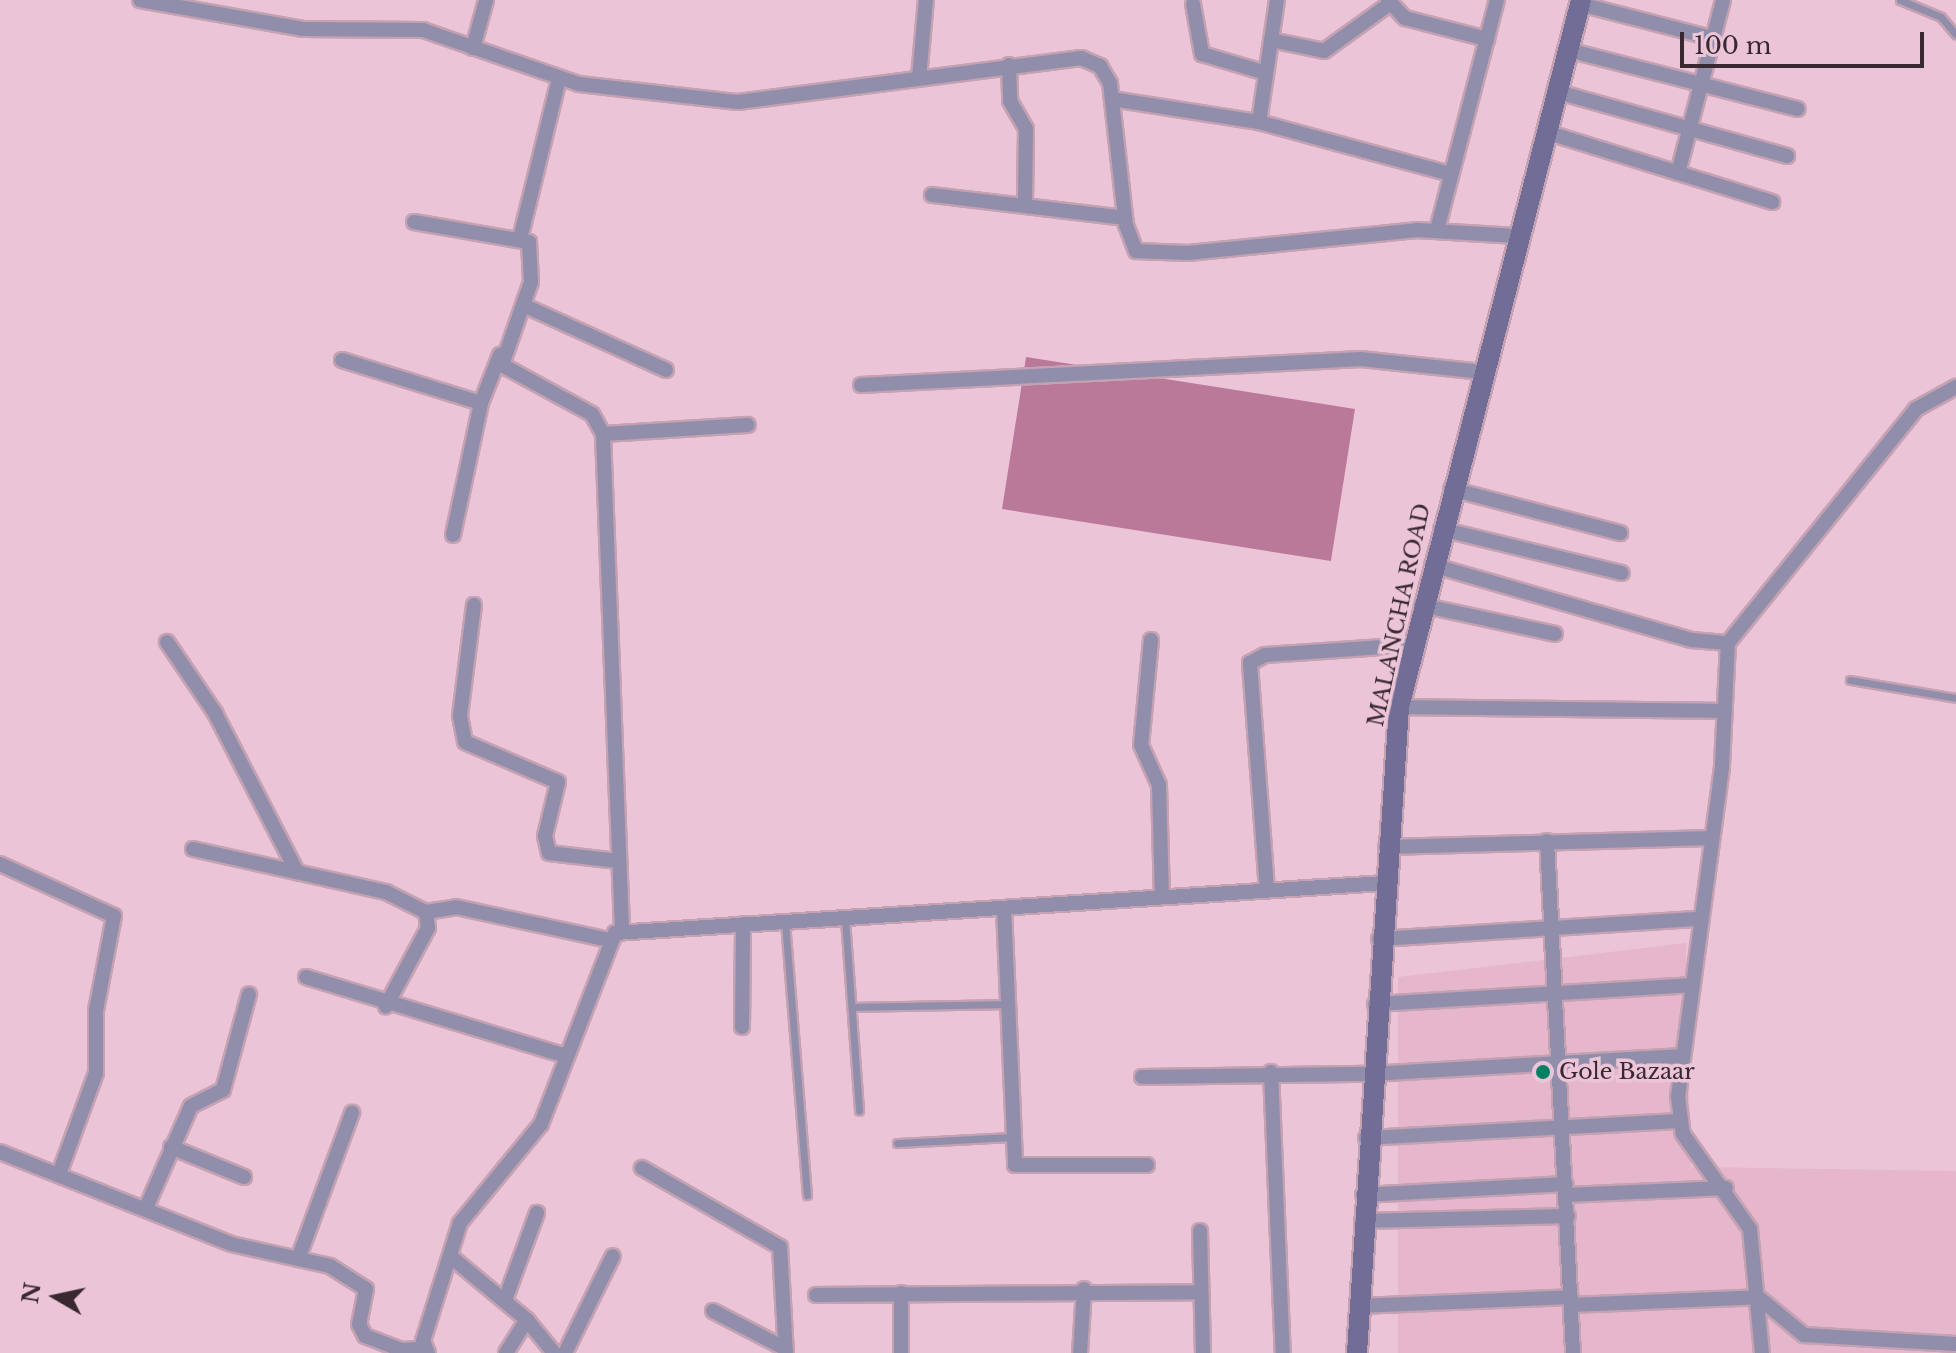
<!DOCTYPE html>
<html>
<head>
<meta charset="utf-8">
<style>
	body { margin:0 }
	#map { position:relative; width:1956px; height:1353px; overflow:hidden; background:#ecc4d7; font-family:"Libre Baskerville",serif }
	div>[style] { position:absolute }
	.built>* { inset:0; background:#e5b6cc }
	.water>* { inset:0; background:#ba7999; transform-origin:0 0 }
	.roads { filter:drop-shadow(2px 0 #c4a2b2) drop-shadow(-2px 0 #c4a2b2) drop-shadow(0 2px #c4a2b2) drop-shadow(0 -2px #c4a2b2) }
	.lane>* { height:7px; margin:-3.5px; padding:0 3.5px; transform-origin:3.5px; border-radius:3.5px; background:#908eaa }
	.street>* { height:14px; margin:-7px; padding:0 7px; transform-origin:7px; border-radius:7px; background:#908eaa }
	.secondary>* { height:20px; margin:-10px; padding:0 10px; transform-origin:10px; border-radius:10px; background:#716d96 }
	.dots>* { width:22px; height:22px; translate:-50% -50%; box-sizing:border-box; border:4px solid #ecc4d7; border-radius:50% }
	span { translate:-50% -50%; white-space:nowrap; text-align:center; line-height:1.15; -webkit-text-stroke:7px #ecc4d7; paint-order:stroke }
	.street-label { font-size:22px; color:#382930 }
	.poi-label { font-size:22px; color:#382930 }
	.left { translate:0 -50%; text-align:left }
	.north { position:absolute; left:16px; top:1257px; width:80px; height:80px; -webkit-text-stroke:6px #ecc4d7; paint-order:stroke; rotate:279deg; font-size:22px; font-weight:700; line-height:32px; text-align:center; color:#382930 }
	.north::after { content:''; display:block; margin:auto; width:28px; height:36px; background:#382930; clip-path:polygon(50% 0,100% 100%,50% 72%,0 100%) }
	.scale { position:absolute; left:1680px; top:32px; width:244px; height:36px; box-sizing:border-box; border:4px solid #382930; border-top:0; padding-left:10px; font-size:24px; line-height:28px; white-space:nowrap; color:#382930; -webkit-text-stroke:6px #ecc4d7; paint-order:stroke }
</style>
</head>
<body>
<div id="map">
	<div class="built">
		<i style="clip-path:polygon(1686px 943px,1691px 1167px,1956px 1171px,1956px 1353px,1398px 1353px,1398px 977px)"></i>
	</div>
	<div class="water">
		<i style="left:1355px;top:409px;width:154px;height:333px;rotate:99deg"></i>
	</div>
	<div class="roads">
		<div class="lane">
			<i style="left:1900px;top:0;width:44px;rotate:22.5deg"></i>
			<i style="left:1941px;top:17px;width:23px;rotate:50deg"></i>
			<i style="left:1850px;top:680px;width:108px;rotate:9.6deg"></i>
			<i style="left:845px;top:919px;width:192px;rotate:85.8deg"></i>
			<i style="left:785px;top:922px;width:274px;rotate:85.4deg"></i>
			<i style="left:852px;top:1007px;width:155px;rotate:-1.1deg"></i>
			<i style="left:897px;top:1143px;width:115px;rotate:-3deg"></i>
		</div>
		<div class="street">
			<i style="left:140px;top:0;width:165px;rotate:10.1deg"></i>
			<i style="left:302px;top:29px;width:121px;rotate:0.5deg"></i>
			<i style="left:423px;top:30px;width:165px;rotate:19.1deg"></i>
			<i style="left:579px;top:84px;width:160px;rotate:6.5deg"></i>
			<i style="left:738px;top:102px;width:346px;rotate:-7.3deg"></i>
			<i style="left:1081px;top:58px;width:21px;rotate:23deg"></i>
			<i style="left:1100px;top:66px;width:20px;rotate:60deg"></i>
			<i style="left:1110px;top:83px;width:143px;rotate:83.6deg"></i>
			<i style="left:1126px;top:225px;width:28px;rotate:69deg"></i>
			<i style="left:1136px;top:251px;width:52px;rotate:2.2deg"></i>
			<i style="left:1188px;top:253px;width:230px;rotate:-5.7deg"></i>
			<i style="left:1417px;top:230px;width:100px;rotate:3.4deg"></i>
			<i style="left:1388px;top:0;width:25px;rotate:47deg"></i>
			<i style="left:1405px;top:18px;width:85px;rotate:14.4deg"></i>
			<i style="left:1193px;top:4px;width:51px;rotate:79.8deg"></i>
			<i style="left:1202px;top:54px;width:67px;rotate:16.5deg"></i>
			<i style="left:1580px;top:4px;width:139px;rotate:14.5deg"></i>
			<i style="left:1271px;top:40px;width:54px;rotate:11.7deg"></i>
			<i style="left:1324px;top:51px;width:79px;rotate:-35.7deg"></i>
			<i style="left:473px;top:48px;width:50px;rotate:-74.8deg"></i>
			<i style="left:1568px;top:50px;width:237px;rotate:14.4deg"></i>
			<i style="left:1009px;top:65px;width:36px;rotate:88deg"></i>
			<i style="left:1010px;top:101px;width:32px;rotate:60deg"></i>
			<i style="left:1026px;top:129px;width:75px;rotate:90.8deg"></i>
			<i style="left:919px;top:78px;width:78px;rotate:-84.9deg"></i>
			<i style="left:1558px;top:92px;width:238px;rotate:15.6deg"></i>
			<i style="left:1112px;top:99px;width:149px;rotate:8.9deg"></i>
			<i style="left:1259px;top:122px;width:199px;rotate:15.2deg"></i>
			<i style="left:1259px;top:122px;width:123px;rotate:-81.6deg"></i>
			<i style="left:1546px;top:132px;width:237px;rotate:17.2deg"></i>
			<i style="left:1678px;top:173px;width:179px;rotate:-75.4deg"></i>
			<i style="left:932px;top:195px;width:194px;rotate:6.8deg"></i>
			<i style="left:414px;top:222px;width:117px;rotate:9.9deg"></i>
			<i style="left:529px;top:242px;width:40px;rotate:87.1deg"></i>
			<i style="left:531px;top:282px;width:88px;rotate:109.3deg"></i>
			<i style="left:502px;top:365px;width:102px;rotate:28.6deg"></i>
			<i style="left:592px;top:414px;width:23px;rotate:61deg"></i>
			<i style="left:603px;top:434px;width:497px;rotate:87.8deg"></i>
			<i style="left:1437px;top:230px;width:238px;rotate:-75.4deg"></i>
			<i style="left:520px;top:239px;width:165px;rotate:-76.3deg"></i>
			<i style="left:523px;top:305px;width:157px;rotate:24.4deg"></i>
			<i style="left:342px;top:360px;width:145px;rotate:17.2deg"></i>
			<i style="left:861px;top:385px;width:501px;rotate:-2.98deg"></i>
			<i style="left:1361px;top:359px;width:122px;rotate:6.1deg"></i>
			<i style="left:603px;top:434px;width:145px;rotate:-3.6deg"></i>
			<i style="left:1451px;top:489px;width:175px;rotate:14.6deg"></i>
			<i style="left:1441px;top:529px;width:186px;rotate:13.7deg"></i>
			<i style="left:453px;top:535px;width:135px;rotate:-78deg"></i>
			<i style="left:481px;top:403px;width:52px;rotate:-68.4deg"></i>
			<i style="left:1432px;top:565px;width:271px;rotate:16.1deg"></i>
			<i style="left:1692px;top:640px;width:36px;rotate:5deg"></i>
			<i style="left:1728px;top:643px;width:300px;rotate:-51.2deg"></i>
			<i style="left:1916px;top:409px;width:46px;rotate:-28.8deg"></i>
			<i style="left:474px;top:605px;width:112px;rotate:97.2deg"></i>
			<i style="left:460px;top:716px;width:26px;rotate:79deg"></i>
			<i style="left:465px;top:742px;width:101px;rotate:23.3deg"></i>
			<i style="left:558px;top:782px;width:56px;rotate:103.5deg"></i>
			<i style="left:545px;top:836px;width:17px;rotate:77deg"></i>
			<i style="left:549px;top:853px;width:69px;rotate:6.6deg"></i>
			<i style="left:1421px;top:605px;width:137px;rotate:12.2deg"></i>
			<i style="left:1151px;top:640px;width:105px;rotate:95.4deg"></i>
			<i style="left:1141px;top:745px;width:44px;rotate:65.8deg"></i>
			<i style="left:1159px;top:785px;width:111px;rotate:88.5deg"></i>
			<i style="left:167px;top:642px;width:86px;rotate:55.9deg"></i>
			<i style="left:215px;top:713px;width:179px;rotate:62.7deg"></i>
			<i style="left:1728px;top:643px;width:124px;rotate:92.8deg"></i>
			<i style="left:1722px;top:767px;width:332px;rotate:97.6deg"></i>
			<i style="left:1678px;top:1096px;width:38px;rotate:83deg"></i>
			<i style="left:1683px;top:1134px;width:116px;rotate:54.8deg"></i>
			<i style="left:1750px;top:1229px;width:125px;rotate:84.5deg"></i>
			<i style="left:1399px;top:707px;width:326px;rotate:0.7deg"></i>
			<i style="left:1547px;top:841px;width:513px;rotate:87.09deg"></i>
			<i style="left:1386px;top:847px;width:326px;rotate:-1.6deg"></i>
			<i style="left:193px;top:849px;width:198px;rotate:12.6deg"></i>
			<i style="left:386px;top:892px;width:45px;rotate:26.6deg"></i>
			<i style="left:426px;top:912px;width:16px;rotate:83deg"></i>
			<i style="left:428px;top:928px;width:89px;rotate:118.3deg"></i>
			<i style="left:0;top:864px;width:125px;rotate:24.5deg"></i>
			<i style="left:114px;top:916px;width:96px;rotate:100.8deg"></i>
			<i style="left:96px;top:1010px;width:63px;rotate:90deg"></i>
			<i style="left:96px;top:1073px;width:108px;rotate:110.1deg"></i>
			<i style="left:1267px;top:890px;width:228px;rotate:-94.3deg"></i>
			<i style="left:1250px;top:663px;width:17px;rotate:-28deg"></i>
			<i style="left:1265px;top:655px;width:148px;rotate:-3.9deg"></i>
			<i style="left:1004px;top:909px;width:256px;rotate:87.5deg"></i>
			<i style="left:1015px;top:1165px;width:132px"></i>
			<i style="left:426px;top:912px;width:30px;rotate:-9deg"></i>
			<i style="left:456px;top:907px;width:156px;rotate:12.2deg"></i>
			<i style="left:1379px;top:939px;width:322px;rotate:-3.6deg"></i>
			<i style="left:306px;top:977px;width:272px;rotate:16.9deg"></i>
			<i style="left:1375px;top:1004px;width:317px;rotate:-3.4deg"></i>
			<i style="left:742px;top:1027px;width:103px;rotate:-89.4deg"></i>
			<i style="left:1271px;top:1072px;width:281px;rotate:87.6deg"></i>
			<i style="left:1142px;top:1077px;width:228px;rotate:-0.8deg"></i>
			<i style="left:1370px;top:1074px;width:313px;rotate:-3.3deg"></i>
			<i style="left:1366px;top:1138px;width:315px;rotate:-3.1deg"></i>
			<i style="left:171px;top:1147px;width:79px;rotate:22.3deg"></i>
			<i style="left:0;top:1152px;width:249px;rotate:21.7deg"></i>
			<i style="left:231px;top:1244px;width:101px;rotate:12.5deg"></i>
			<i style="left:330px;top:1266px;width:43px;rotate:32.6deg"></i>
			<i style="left:366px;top:1289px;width:36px;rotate:101deg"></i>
			<i style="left:359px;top:1324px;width:13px;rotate:63deg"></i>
			<i style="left:365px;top:1336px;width:40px;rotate:21deg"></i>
			<i style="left:402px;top:1350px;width:22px;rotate:-3deg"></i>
			<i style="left:642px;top:1168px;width:159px;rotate:29.8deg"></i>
			<i style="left:780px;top:1247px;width:106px;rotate:86.8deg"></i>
			<i style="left:1363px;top:1195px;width:203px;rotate:-3.1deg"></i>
			<i style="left:1566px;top:1195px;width:160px;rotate:-2.5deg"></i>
			<i style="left:146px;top:1208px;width:111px;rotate:-66.2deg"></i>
			<i style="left:191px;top:1106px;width:36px;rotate:-27deg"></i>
			<i style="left:223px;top:1090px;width:99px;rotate:-74.8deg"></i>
			<i style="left:1362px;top:1221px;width:206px;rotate:-1.4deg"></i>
			<i style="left:1200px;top:1231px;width:122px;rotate:88.6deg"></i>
			<i style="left:450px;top:1256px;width:100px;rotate:39.7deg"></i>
			<i style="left:527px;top:1320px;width:43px;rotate:50.7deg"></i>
			<i style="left:298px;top:1259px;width:156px;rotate:-69.7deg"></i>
			<i style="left:816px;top:1295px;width:385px;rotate:-0.4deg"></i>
			<i style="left:505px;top:1300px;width:93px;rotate:-69.8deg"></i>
			<i style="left:1571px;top:1305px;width:187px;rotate:-2.4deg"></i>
			<i style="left:1758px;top:1297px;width:60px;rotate:39.6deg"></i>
			<i style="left:1804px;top:1335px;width:152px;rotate:3.4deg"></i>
			<i style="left:1359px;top:1306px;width:212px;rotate:-2.4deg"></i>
			<i style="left:713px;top:1311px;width:82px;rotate:27.5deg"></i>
			<i style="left:428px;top:1353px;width:13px;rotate:-113deg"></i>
			<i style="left:423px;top:1341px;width:124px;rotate:-72.6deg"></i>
			<i style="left:460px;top:1223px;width:128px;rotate:-50.7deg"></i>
			<i style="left:541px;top:1124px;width:205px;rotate:-68.8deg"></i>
			<i style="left:615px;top:933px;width:770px;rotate:-3.72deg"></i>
			<i style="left:506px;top:1353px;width:39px;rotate:-58deg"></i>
			<i style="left:565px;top:1353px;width:108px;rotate:-63.7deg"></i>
			<i style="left:901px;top:1353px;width:60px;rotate:-90deg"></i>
			<i style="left:1080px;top:1353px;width:64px;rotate:-86.4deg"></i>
		</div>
		<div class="secondary">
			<i style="left:1357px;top:1353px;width:647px;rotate:-86.28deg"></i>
			<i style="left:1399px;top:707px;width:730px;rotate:-75.56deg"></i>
		</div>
	</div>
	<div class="dots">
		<i style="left:1543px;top:1072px;background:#008163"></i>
	</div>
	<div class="street-label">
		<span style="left:1399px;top:615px;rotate:-78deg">MALANCHA ROAD</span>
	</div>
	<div class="poi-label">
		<span class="left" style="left:1559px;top:1072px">Gole Bazaar</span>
	</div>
	<div class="north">N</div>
	<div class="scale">100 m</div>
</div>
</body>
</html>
